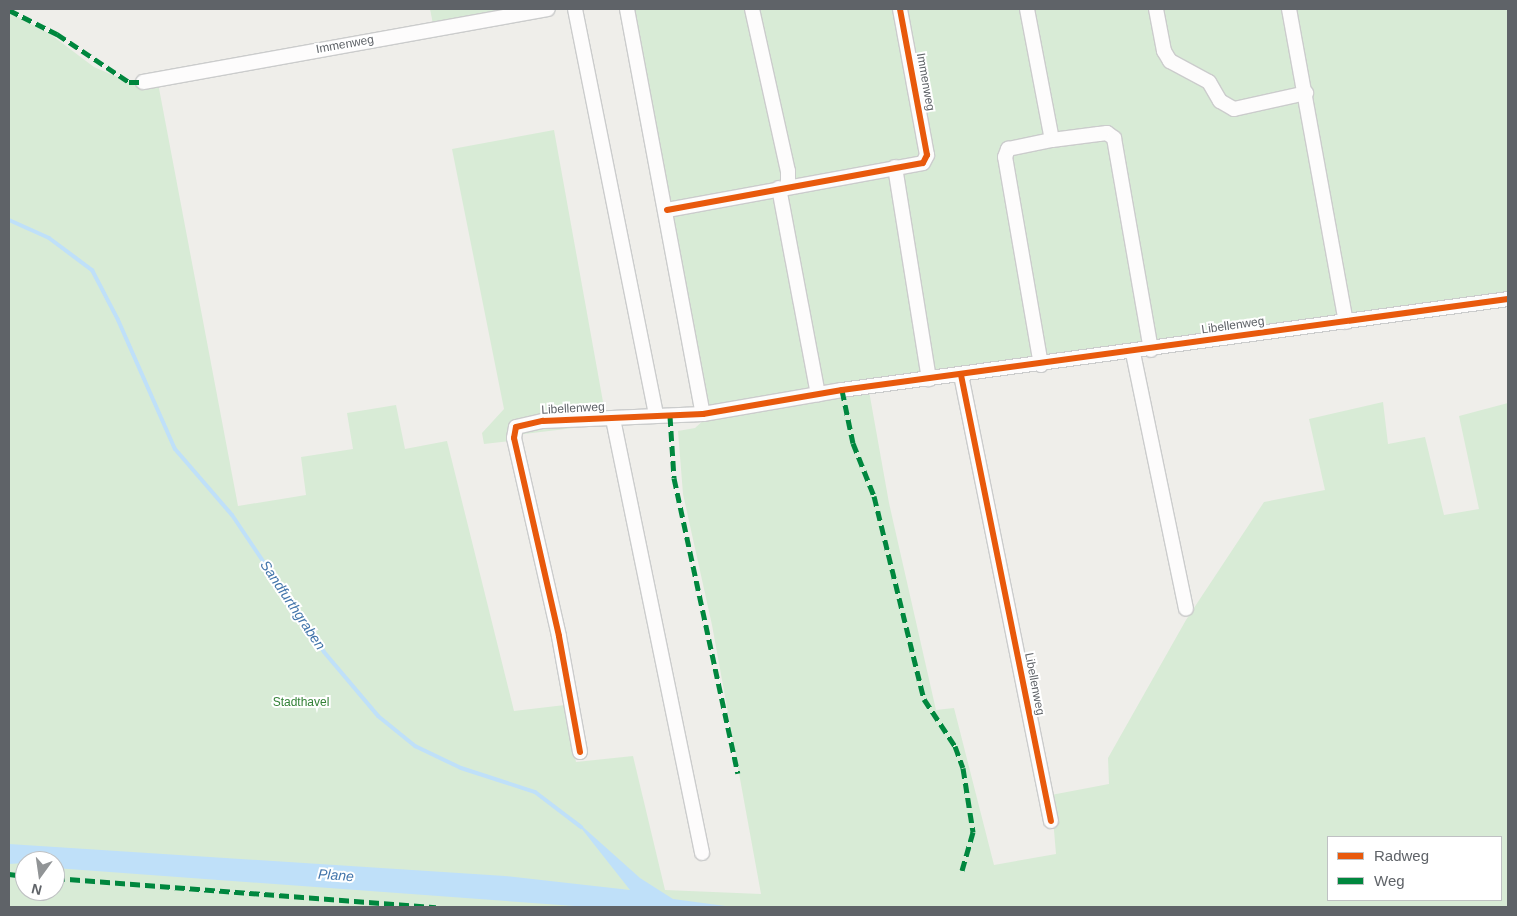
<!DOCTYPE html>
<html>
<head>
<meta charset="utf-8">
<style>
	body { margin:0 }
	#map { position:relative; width:1517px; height:916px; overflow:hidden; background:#efeeea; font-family:Arial,sans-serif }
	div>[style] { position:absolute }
	.green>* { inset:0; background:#d8ebd6 }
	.water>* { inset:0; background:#bfe0f9 }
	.stream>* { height:4px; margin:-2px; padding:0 2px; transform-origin:2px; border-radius:2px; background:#bfe0f9 }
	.roads { filter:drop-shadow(1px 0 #cbcccc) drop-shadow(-1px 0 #cbcccc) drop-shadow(0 1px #cbcccc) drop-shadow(0 -1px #cbcccc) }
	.street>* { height:14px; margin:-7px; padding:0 7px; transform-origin:7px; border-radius:7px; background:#fdfcfc }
	.quiet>* { height:5px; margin-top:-2.5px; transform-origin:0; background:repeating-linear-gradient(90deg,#00873e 0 10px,transparent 0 15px) }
	.cycleway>* { height:6px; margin:-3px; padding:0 3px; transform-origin:3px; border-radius:3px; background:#e8590c }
	span { translate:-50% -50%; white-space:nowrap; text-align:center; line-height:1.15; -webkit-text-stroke:4px #fff; paint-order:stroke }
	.street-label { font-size:12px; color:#5f6368 }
	.park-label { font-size:12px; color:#348238 }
	.water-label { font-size:14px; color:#4174aa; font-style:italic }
	.frame { position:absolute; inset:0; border:10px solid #5f6368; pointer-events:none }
	.legend { position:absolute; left:1327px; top:836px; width:175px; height:65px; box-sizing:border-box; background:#fff; border:1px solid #bfc1c3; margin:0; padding:6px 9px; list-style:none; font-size:15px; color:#5f6368 }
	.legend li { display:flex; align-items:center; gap:10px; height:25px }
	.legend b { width:25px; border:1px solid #bfc1c3 }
	.north { position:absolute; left:15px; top:851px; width:50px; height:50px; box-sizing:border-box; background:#fff; border:1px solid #bfc1c3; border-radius:50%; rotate:194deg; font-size:14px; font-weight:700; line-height:20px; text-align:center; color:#5f6368 }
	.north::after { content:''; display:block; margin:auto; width:18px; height:22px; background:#919496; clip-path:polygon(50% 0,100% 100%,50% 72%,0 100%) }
</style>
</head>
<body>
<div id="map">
	<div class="green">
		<i style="clip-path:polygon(430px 9px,521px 9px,433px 24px)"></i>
		<i style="clip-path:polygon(634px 9px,1508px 9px,1508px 295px,707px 408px)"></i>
		<i style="clip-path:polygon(evenodd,9px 12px,50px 34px,94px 67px,129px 82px,155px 79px,158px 83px,238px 506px,306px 495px,301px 457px,353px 449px,347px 413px,396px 405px,405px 449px,447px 441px,514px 711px,565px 705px,576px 762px,633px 756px,665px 890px,761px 894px,712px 625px,683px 494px,678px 431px,695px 428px,705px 419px,869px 391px,889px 503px,936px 710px,954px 708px,994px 865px,1056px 854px,1051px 795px,1109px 784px,1108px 758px,1186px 620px,1264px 502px,1325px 490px,1309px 419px,1383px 402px,1388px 444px,1425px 437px,1444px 515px,1479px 509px,1459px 416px,1508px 403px,1508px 907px,9px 907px,9px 12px,1328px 837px,1501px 837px,1501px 900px,1328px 900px,1328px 837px,9px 12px,25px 861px,55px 861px,55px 891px,25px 891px,25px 861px)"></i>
		<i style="clip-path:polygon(554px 130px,607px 424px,524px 434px,511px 441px,484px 444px,482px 433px,504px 409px,452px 149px)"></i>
	</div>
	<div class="water">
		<i style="clip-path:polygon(574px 819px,640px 878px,673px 899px,733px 907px,588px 907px,55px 868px,55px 861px,9px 864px,9px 844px,505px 876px,630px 890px)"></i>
	</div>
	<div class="stream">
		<i style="left:9px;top:220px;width:44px;rotate:24.2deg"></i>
		<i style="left:49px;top:238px;width:54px;rotate:36.7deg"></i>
		<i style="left:92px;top:270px;width:56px;rotate:62.5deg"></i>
		<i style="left:118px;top:320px;width:141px;rotate:66.2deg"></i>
		<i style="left:175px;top:449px;width:87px;rotate:49.2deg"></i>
		<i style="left:232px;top:515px;width:165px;rotate:56.1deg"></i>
		<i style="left:324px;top:652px;width:84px;rotate:49.8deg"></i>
		<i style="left:378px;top:716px;width:48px;rotate:39deg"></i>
		<i style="left:415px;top:746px;width:51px;rotate:25.6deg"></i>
		<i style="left:461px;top:768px;width:78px;rotate:18deg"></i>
		<i style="left:535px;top:792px;width:58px;rotate:37.3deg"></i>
	</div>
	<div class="roads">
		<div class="street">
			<i style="left:575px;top:9px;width:414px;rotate:78.7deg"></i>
			<i style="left:627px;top:9px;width:412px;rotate:79.4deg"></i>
			<i style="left:752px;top:9px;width:166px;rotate:77.5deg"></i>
			<i style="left:788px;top:171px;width:15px;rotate:90deg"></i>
			<i style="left:1027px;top:9px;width:133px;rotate:79.2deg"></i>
			<i style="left:1156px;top:9px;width:43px;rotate:79.2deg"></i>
			<i style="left:1164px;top:51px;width:12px;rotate:59deg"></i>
			<i style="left:1170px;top:61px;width:44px;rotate:28.3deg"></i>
			<i style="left:1209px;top:82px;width:22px;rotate:60deg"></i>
			<i style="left:1220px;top:101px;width:16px;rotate:30deg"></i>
			<i style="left:1234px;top:109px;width:74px;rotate:-12.5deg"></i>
			<i style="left:1289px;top:9px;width:318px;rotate:79.7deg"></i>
			<i style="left:143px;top:82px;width:411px;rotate:-10.2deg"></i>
			<i style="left:895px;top:167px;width:215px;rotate:80.9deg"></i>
			<i style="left:779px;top:188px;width:210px;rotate:79.3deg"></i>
			<i style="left:667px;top:210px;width:260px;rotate:-10.4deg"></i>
			<i style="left:923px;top:163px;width:9px;rotate:-63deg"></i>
			<i style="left:927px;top:155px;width:148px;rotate:-100.5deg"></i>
			<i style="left:1133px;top:353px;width:261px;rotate:78.3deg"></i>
			<i style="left:1041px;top:365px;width:211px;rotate:-99.8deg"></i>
			<i style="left:1005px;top:157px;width:9px;rotate:-69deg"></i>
			<i style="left:1008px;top:149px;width:45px;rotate:-11.6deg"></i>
			<i style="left:1052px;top:140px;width:47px;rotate:-7.3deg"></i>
			<i style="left:1099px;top:134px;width:8px;rotate:-7deg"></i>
			<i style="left:1107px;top:133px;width:9px;rotate:36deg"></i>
			<i style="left:1114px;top:138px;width:215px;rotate:80.1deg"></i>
			<i style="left:961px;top:375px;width:455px;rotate:78.6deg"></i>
			<i style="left:613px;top:419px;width:443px;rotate:78.4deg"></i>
			<i style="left:580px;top:752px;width:118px;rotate:-100.3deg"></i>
			<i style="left:559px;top:636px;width:203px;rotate:-102.8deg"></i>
			<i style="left:514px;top:438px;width:11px;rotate:-80deg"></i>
			<i style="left:516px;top:427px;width:28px;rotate:-13deg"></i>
			<i style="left:543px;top:421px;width:160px;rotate:-2.5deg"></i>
			<i style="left:703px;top:414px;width:141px;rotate:-9.8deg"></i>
			<i style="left:842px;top:390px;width:672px;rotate:-7.78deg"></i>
		</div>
	</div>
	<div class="quiet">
		<i style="left:9px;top:10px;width:54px;rotate:26.6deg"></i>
		<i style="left:57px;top:34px;width:87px;rotate:33.7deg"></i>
		<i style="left:129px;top:82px;width:14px"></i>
		<i style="left:842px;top:390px;width:54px;rotate:78.3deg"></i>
		<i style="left:853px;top:443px;width:57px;rotate:68.4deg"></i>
		<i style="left:874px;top:496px;width:209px;rotate:76.2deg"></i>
		<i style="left:924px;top:699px;width:56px;rotate:56.6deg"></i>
		<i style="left:955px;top:746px;width:23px;rotate:70deg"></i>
		<i style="left:963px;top:768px;width:65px;rotate:81.1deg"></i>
		<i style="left:973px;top:832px;width:40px;rotate:106deg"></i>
		<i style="left:670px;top:416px;width:62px;rotate:86.3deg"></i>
		<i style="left:674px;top:478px;width:302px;rotate:77.8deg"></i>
		<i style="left:9px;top:874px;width:16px;rotate:7deg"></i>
		<i style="left:55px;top:878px;width:382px;rotate:4.4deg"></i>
	</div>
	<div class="cycleway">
		<i style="left:667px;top:210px;width:260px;rotate:-10.4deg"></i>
		<i style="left:923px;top:163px;width:9px;rotate:-63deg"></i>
		<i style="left:927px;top:155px;width:148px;rotate:-100.5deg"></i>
		<i style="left:961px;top:375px;width:455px;rotate:78.6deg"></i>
		<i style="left:580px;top:752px;width:118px;rotate:-100.3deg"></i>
		<i style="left:559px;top:636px;width:203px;rotate:-102.8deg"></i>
		<i style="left:514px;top:438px;width:11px;rotate:-80deg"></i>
		<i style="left:516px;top:427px;width:28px;rotate:-13deg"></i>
		<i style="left:543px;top:421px;width:160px;rotate:-2.5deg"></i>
		<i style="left:703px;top:414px;width:141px;rotate:-9.8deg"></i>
		<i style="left:842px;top:390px;width:672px;rotate:-7.78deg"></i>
	</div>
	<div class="street-label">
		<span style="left:345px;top:45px;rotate:-10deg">Immenweg</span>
		<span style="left:925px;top:82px;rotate:80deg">Immenweg</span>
		<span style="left:1233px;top:326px;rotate:-8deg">Libellenweg</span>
		<span style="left:573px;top:409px;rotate:-3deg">Libellenweg</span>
		<span style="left:1034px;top:684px;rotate:79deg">Libellenweg</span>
	</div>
	<div class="park-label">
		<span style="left:301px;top:703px">Stadthavel</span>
	</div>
	<div class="water-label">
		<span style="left:293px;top:605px;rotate:56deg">Sandfurthgraben</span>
		<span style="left:336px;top:875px;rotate:4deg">Plane</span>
	</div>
	<div class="frame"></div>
	<ul class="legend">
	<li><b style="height:6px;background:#e8590c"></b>Radweg</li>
	<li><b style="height:6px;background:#00873e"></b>Weg</li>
	</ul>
	<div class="north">N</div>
</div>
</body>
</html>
